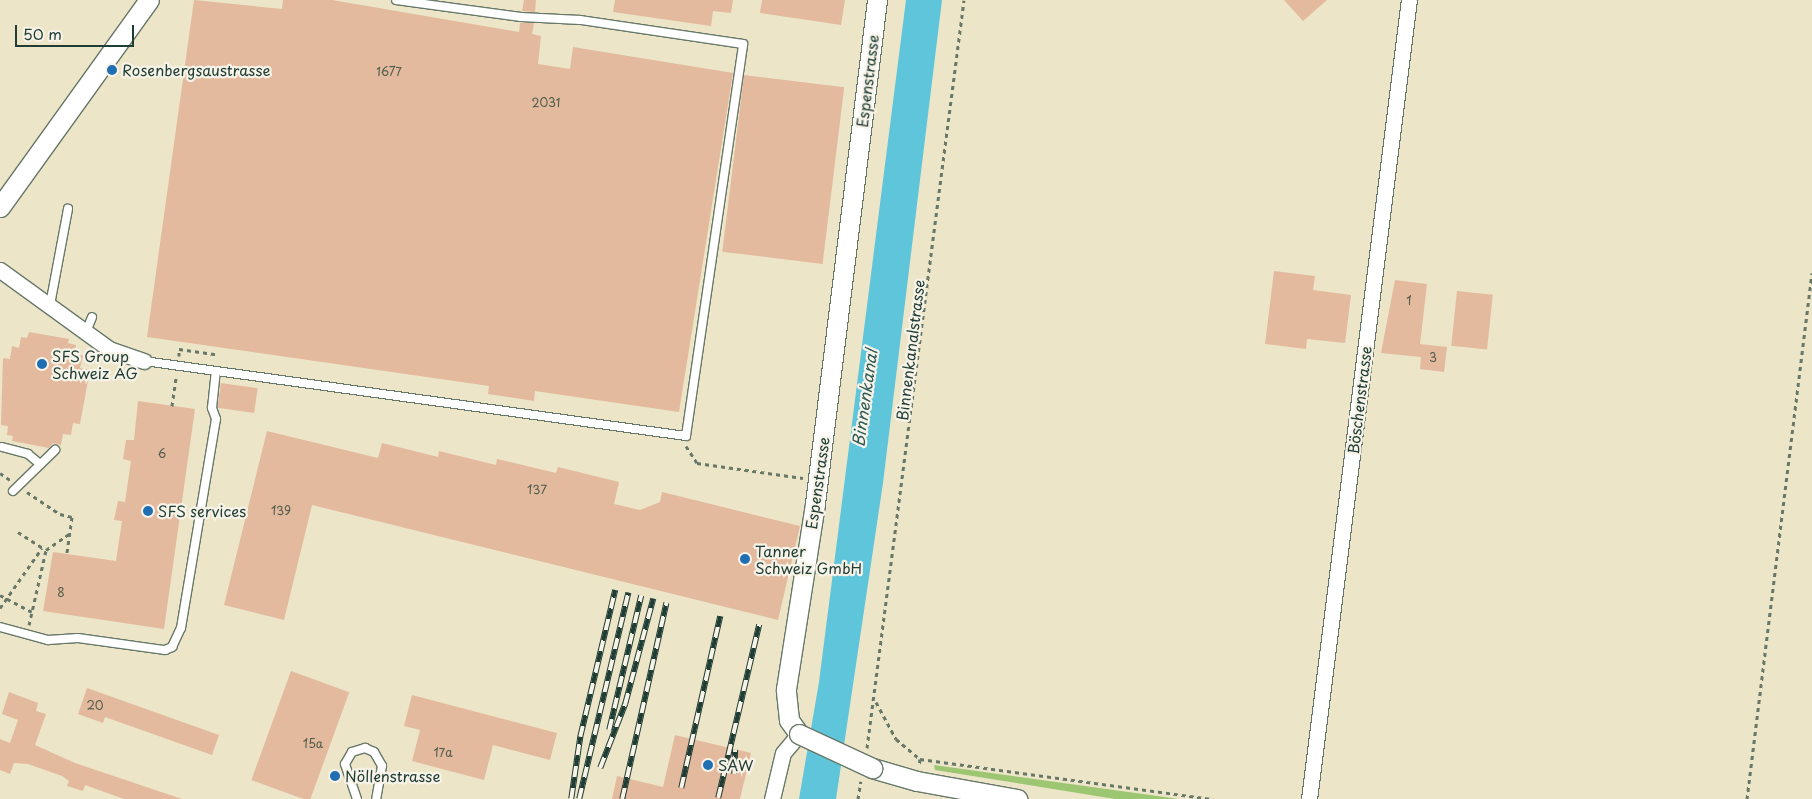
<!DOCTYPE html>
<html>
<head>
<meta charset="utf-8">
<style>
	body { margin:0 }
	#map { position:relative; width:1812px; height:799px; overflow:hidden; background:#ece5c8; font-family:"Playpen Sans",sans-serif }
	div>[style] { position:absolute }
	.green>* { inset:0; background:#9dc672 }
	.water>* { inset:0; background:#5ec5db }
	.building>* { inset:0; background:#e3ba9d; transform-origin:0 0 }
	.path>* { height:3px; margin-top:-1.5px; transform-origin:0; background:repeating-linear-gradient(90deg,#677868 0 4px,transparent 0 8px) }
	.roads { filter:drop-shadow(1px 0 #677868) drop-shadow(-1px 0 #677868) drop-shadow(0 1px #677868) drop-shadow(0 -1px #677868) }
	.service>* { height:8px; margin:-4px; padding:0 4px; transform-origin:4px; border-radius:4px; background:#fff }
	.minor>* { height:15px; margin:-7.5px; padding:0 7.5px; transform-origin:7.5px; border-radius:7.5px; background:#fff }
	.tertiary>* { height:19px; margin:-9.5px; padding:0 9.5px; transform-origin:9.5px; border-radius:9.5px; background:#fff }
	.rail>* { height:5.5px; margin-top:-2.75px; transform-origin:0; background:repeating-linear-gradient(90deg,#f7f3e8 0 11px,#1f3d34 0 22px); box-sizing:border-box; border-block:1px solid #1f3d34 }
	.bridges { filter:drop-shadow(1px 0 #677868) drop-shadow(-1px 0 #677868) drop-shadow(0 1px #677868) drop-shadow(0 -1px #677868) }
	.tertiary-bridge>* { height:19px; margin:-9.5px; padding:0 9.5px; transform-origin:9.5px; border-radius:9.5px; background:#fff }
	.dots>* { width:14px; height:14px; translate:-50% -50%; box-sizing:border-box; border:2px solid #f7f3e8; border-radius:50% }
	span { translate:-50% -50%; white-space:nowrap; text-align:center; line-height:1.15; -webkit-text-stroke:4.5px #f7f3e8; paint-order:stroke }
	.number-label { font-size:12px; color:#505c4e }
	.number-label span { -webkit-text-stroke-width:0 }
	.poi-label { font-size:15px; color:#1f3d34 }
	.left { translate:0 -50%; text-align:left }
	.street-label { font-size:15px; color:#1f3d34 }
	.water-label { font-size:16px; color:#2c5855; font-style:italic }
	.scale { position:absolute; left:15px; top:25px; width:119px; height:22px; box-sizing:border-box; border:2px solid #1f3d34; border-top:0; padding-left:6px; font-size:15px; line-height:18px; white-space:nowrap; color:#1f3d34; -webkit-text-stroke:4px #f7f3e8; paint-order:stroke }
</style>
</head>
<body>
<div id="map">
	<div class="green">
		<i style="clip-path:polygon(934px 765px,1179px 799px,1115px 799px,935px 770px)"></i>
	</div>
	<div class="water">
		<i style="clip-path:polygon(906px 0,942px 0,883px 483px,836px 799px,799px 799px,819px 682px)"></i>
	</div>
	<div class="building">
		<i style="clip-path:polygon(194px 0,282px 9px,283px 0,332px 0,519px 32px,520px 23px,534px 23px,532px 34px,541px 36px,538px 64px,570px 69px,573px 47px,733px 73px,679px 412px,535px 391px,534px 401px,488px 394px,489px 386px,147px 337px)"></i>
		<i style="clip-path:polygon(524px 0,536px 0,535px 12px,522px 11px)"></i>
		<i style="clip-path:polygon(615px 0,733px 0,731px 13px,713px 11px,711px 26px,613px 12px)"></i>
		<i style="clip-path:polygon(762px 0,845px 0,841px 25px,760px 13px)"></i>
		<i style="clip-path:polygon(1284px 0,1327px 0,1303px 21px)"></i>
		<i style="left:744px;top:75px;width:101px;height:178px;rotate:7deg"></i>
		<i style="clip-path:polygon(1274px 271px,1315px 276px,1313px 290px,1351px 295px,1345px 343px,1307px 339px,1306px 349px,1265px 344px)"></i>
		<i style="clip-path:polygon(1395px 280px,1427px 284px,1420px 344px,1447px 347px,1444px 372px,1420px 369px,1421px 357px,1381px 353px)"></i>
		<i style="left:1457px;top:291px;width:36px;height:55px;rotate:6deg"></i>
		<i style="clip-path:polygon(29px 332px,69px 339px,68px 343px,76px 345px,74px 354px,83px 356px,80px 368px,90px 370px,80px 424px,73px 423px,71px 435px,63px 434px,61px 445px,53px 443px,49px 448px,12px 441px,13px 436px,7px 435px,8px 426px,1px 425px,3px 358px,10px 359px,12px 346px,19px 348px,21px 337px,27px 338px)"></i>
		<i style="left:221px;top:383px;width:37px;height:25px;rotate:8deg"></i>
		<i style="clip-path:polygon(138px 401px,195px 409px,164px 629px,43px 611px,53px 552px,116px 561px,122px 521px,114px 520px,118px 501px,125px 502px,131px 461px,123px 459px,126px 440px,134px 440px)"></i>
		<i style="clip-path:polygon(267px 431px,378px 458px,382px 443px,438px 457px,439px 451px,496px 465px,497px 459px,556px 473px,558px 467px,619px 482px,614px 504px,640px 510px,660px 502px,662px 492px,800px 526px,778px 620px,312px 505px,284px 620px,224px 605px)"></i>
		<i style="left:291px;top:671px;width:62px;height:116px;rotate:20deg"></i>
		<i style="clip-path:polygon(87px 688px,219px 735px,212px 755px,105px 717px,103px 723px,78px 714px)"></i>
		<i style="clip-path:polygon(9px 692px,38px 703px,36px 711px,46px 714px,35px 745px,75px 763px,182px 799px,124px 799px,85px 785px,83px 791px,67px 786px,69px 781px,62px 776px,28px 764px,14px 763px,10px 774px,0 770px,0 739px,10px 743px,18px 720px,2px 714px)"></i>
		<i style="clip-path:polygon(412px 695px,557px 733px,550px 760px,493px 745px,484px 780px,412px 761px,420px 730px,404px 726px)"></i>
		<i style="clip-path:polygon(675px 735px,751px 753px,740px 799px,612px 799px,617px 776px,663px 787px)"></i>
	</div>
	<div class="path">
		<i style="left:179px;top:356px;width:7px;rotate:-90deg"></i>
		<i style="left:179px;top:349px;width:37px;rotate:8deg"></i>
		<i style="left:172px;top:406px;width:29px;rotate:-82deg"></i>
		<i style="left:686px;top:446px;width:20px;rotate:57deg"></i>
		<i style="left:697px;top:463px;width:107px;rotate:8.1deg"></i>
		<i style="left:0;top:473px;width:12px;rotate:35deg"></i>
		<i style="left:27px;top:492px;width:40px;rotate:34deg"></i>
		<i style="left:60px;top:514px;width:12px;rotate:14deg"></i>
		<i style="left:72px;top:517px;width:36px;rotate:98deg"></i>
		<i style="left:18px;top:532px;width:30px;rotate:33deg"></i>
		<i style="left:0;top:595px;width:36px;rotate:28deg"></i>
		<i style="left:0;top:608px;width:73px;rotate:-55deg"></i>
		<i style="left:29px;top:625px;width:77px;rotate:-77.2deg"></i>
		<i style="left:46px;top:550px;width:29px;rotate:-35deg"></i>
		<i style="left:876px;top:702px;width:42px;rotate:61.6deg"></i>
		<i style="left:896px;top:739px;width:31px;rotate:40deg"></i>
		<i style="left:920px;top:759px;width:7px;rotate:98deg"></i>
		<i style="left:867px;top:748px;width:754px;rotate:-82.61deg"></i>
		<i style="left:920px;top:759px;width:296px;rotate:7.8deg"></i>
		<i style="left:858px;top:799px;width:18px;rotate:-81deg"></i>
		<i style="left:1747px;top:799px;width:530px;rotate:-82.96deg"></i>
	</div>
	<div class="roads">
		<div class="service">
			<i style="left:50px;top:305px;width:98px;rotate:-79.4deg"></i>
			<i style="left:86px;top:332px;width:16px;rotate:-68deg"></i>
			<i style="left:144px;top:361px;width:547px;rotate:7.88deg"></i>
			<i style="left:686px;top:436px;width:396px;rotate:-81.7deg"></i>
			<i style="left:743px;top:44px;width:165px;rotate:-171.6deg"></i>
			<i style="left:580px;top:20px;width:59px;rotate:-177.1deg"></i>
			<i style="left:521px;top:17px;width:126px;rotate:-172.3deg"></i>
			<i style="left:2px;top:447px;width:27px;rotate:15deg"></i>
			<i style="left:28px;top:454px;width:16px;rotate:40deg"></i>
			<i style="left:13px;top:491px;width:59px;rotate:-44.3deg"></i>
			<i style="left:0;top:627px;width:50px;rotate:15.2deg"></i>
			<i style="left:48px;top:640px;width:30px;rotate:-4deg"></i>
			<i style="left:78px;top:638px;width:88px;rotate:7.9deg"></i>
			<i style="left:165px;top:650px;width:8px;rotate:-23deg"></i>
			<i style="left:172px;top:647px;width:21px;rotate:-65deg"></i>
			<i style="left:181px;top:628px;width:212px;rotate:-80.5deg"></i>
			<i style="left:216px;top:419px;width:12px;rotate:-110deg"></i>
			<i style="left:212px;top:408px;width:37px;rotate:-84deg"></i>
			<i style="left:357px;top:799px;width:37px;rotate:-109deg"></i>
			<i style="left:345px;top:764px;width:14px;rotate:-60deg"></i>
			<i style="left:352px;top:752px;width:14px;rotate:-17deg"></i>
			<i style="left:365px;top:748px;width:10px;rotate:24deg"></i>
			<i style="left:374px;top:752px;width:16px;rotate:60deg"></i>
			<i style="left:382px;top:766px;width:34px;rotate:100deg"></i>
		</div>
		<div class="minor">
			<i style="left:0;top:270px;width:135px;rotate:35.9deg"></i>
			<i style="left:109px;top:349px;width:37px;rotate:19deg"></i>
			<i style="left:772px;top:799px;width:47px;rotate:-76.6deg"></i>
			<i style="left:783px;top:753px;width:25px;rotate:-50deg"></i>
			<i style="left:1309px;top:799px;width:805px;rotate:-82.87deg"></i>
		</div>
		<div class="tertiary">
			<i style="left:0;top:207px;width:255px;rotate:-54.3deg"></i>
			<i style="left:799px;top:734px;width:17px;rotate:-126deg"></i>
			<i style="left:789px;top:720px;width:31px;rotate:-96deg"></i>
			<i style="left:786px;top:689px;width:188px;rotate:-81.1deg"></i>
			<i style="left:815px;top:503px;width:507px;rotate:-82.97deg"></i>
			<i style="left:872px;top:768px;width:47px;rotate:16.1deg"></i>
			<i style="left:917px;top:781px;width:102px;rotate:10.2deg"></i>
		</div>
	</div>
	<div class="rail">
		<i style="left:609px;top:730px;width:138px;rotate:-76.6deg"></i>
		<i style="left:600px;top:768px;width:69px;rotate:-68.7deg"></i>
		<i style="left:625px;top:704px;width:109px;rotate:-75.1deg"></i>
		<i style="left:734px;top:774px;width:24px;rotate:-88deg"></i>
		<i style="left:681px;top:788px;width:176px;rotate:-77.2deg"></i>
		<i style="left:718px;top:798px;width:178px;rotate:-76.7deg"></i>
		<i style="left:571px;top:799px;width:63px;rotate:-81.7deg"></i>
		<i style="left:580px;top:737px;width:151px;rotate:-76.6deg"></i>
		<i style="left:579px;top:799px;width:212px;rotate:-76.6deg"></i>
		<i style="left:622px;top:799px;width:201px;rotate:-77.3deg"></i>
	</div>
	<div class="bridges">
		<div class="tertiary-bridge">
			<i style="left:799px;top:734px;width:81px;rotate:25deg"></i>
		</div>
	</div>
	<div class="dots">
		<i style="left:112px;top:70px;background:#1f6fb2"></i>
		<i style="left:42px;top:364px;background:#1f6fb2"></i>
		<i style="left:148px;top:511px;background:#1f6fb2"></i>
		<i style="left:745px;top:559px;background:#1f6fb2"></i>
		<i style="left:708px;top:765px;background:#1f6fb2"></i>
		<i style="left:335px;top:776px;background:#1f6fb2"></i>
	</div>
	<div class="number-label">
		<span style="left:389px;top:72px">1677</span>
		<span style="left:546px;top:103px">2031</span>
		<span style="left:1409px;top:301px">1</span>
		<span style="left:1433px;top:358px">3</span>
		<span style="left:162px;top:454px">6</span>
		<span style="left:537px;top:490px">137</span>
		<span style="left:281px;top:511px">139</span>
		<span style="left:61px;top:593px">8</span>
		<span style="left:95px;top:706px">20</span>
		<span style="left:313px;top:744px">15a</span>
		<span style="left:443px;top:753px">17a</span>
	</div>
	<div class="poi-label">
		<span class="left" style="left:122px;top:70px">Rosenbergsaustrasse</span>
		<span class="left" style="left:52px;top:364px">SFS Group<br>Schweiz AG</span>
		<span class="left" style="left:158px;top:511px">SFS services</span>
		<span class="left" style="left:755px;top:559px">Tanner<br>Schweiz GmbH</span>
		<span class="left" style="left:718px;top:765px">SAW</span>
		<span class="left" style="left:345px;top:776px">Nöllenstrasse</span>
	</div>
	<div class="street-label">
		<span style="left:867px;top:81px;rotate:-83deg">Espenstrasse</span>
		<span style="left:910px;top:350px;rotate:-83deg">Binnenkanalstrasse</span>
		<span style="left:1359px;top:400px;rotate:-83deg">Böschenstrasse</span>
		<span style="left:817px;top:483px;rotate:-82deg">Espenstrasse</span>
	</div>
	<div class="water-label">
		<span style="left:864px;top:398px;rotate:-82deg">Binnenkanal</span>
	</div>
	<div class="scale">50 m</div>
</div>
</body>
</html>
